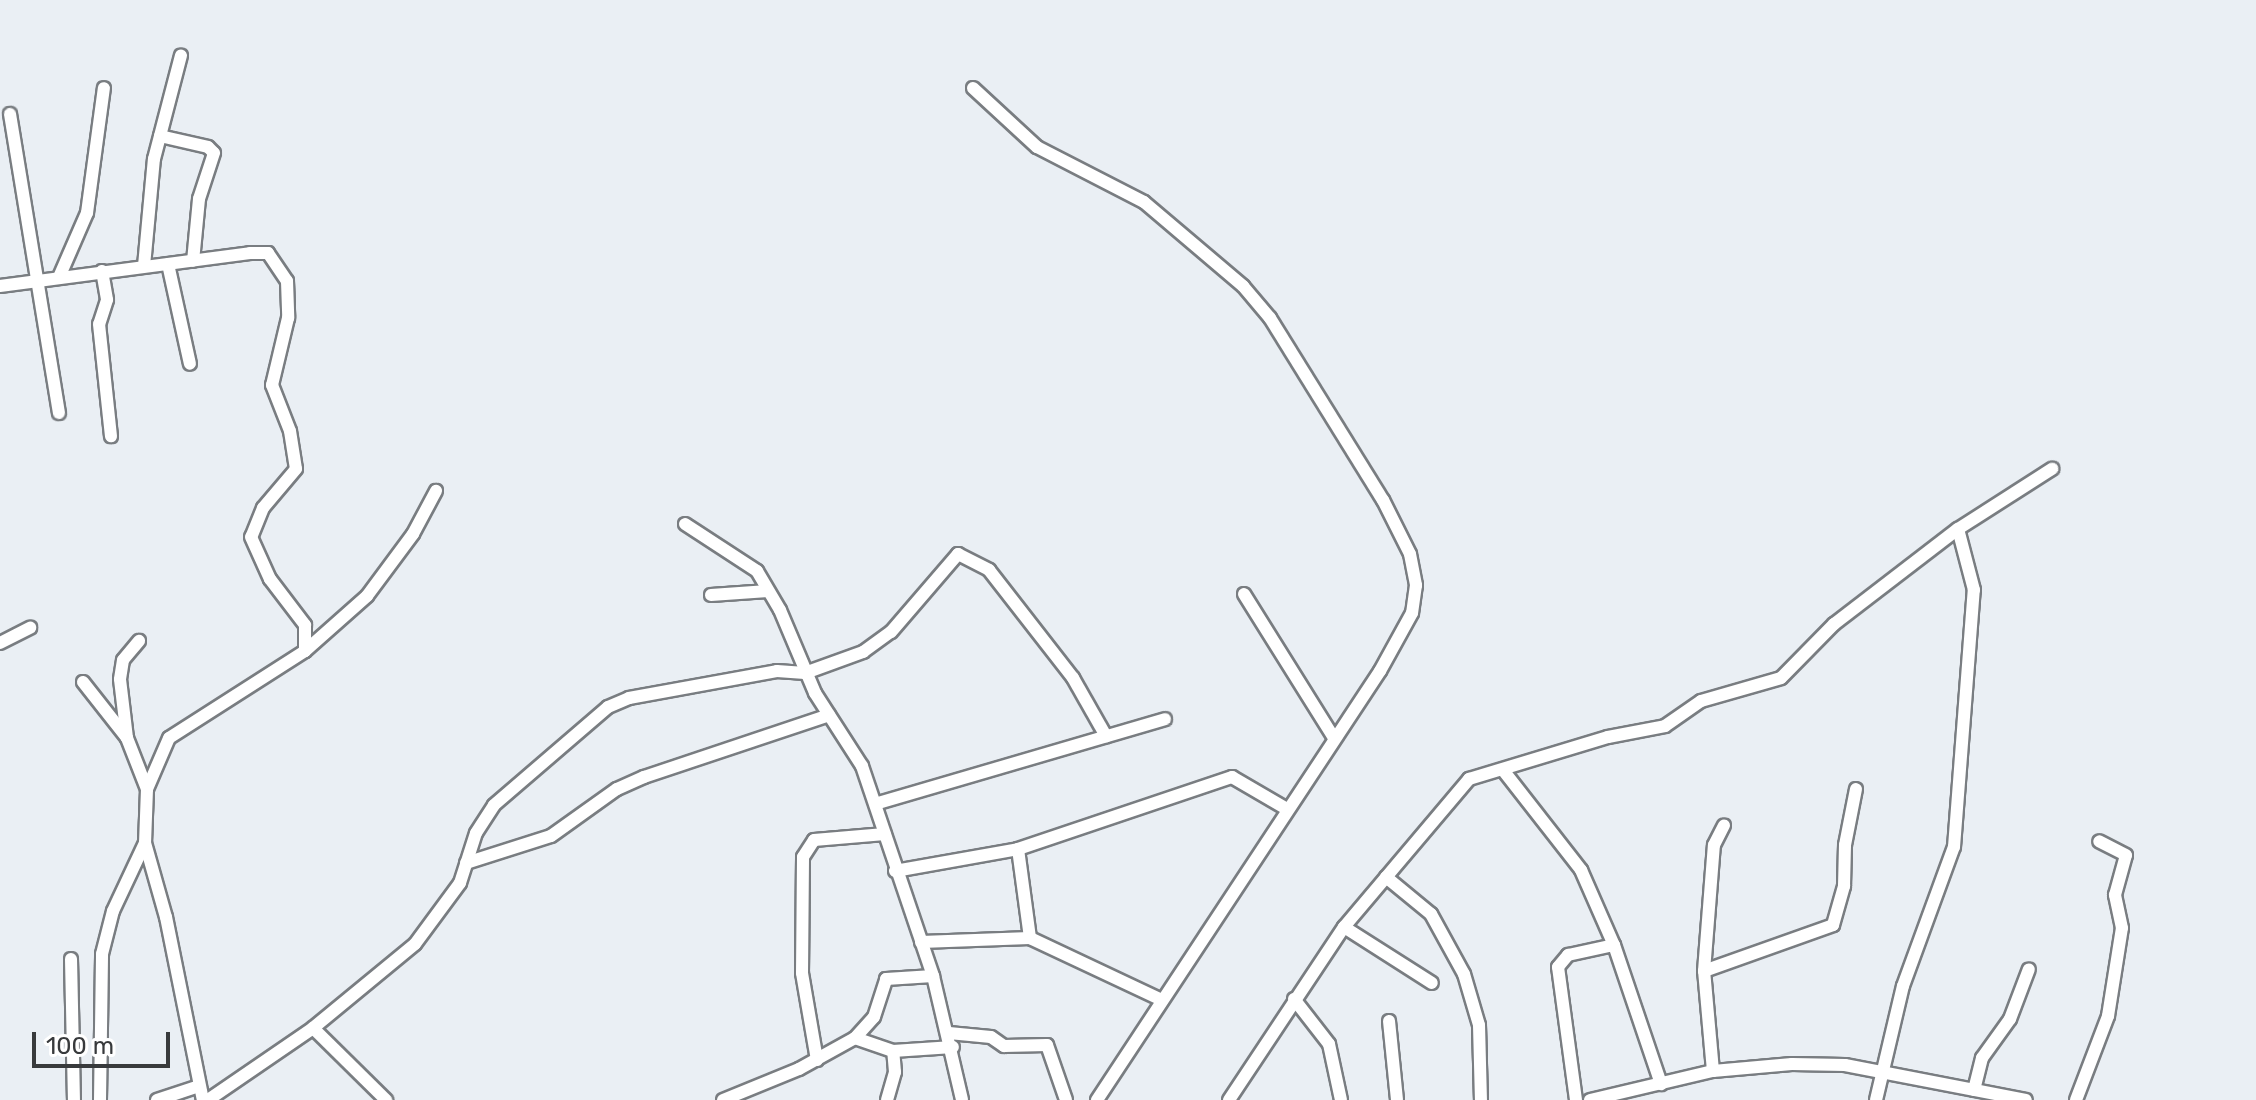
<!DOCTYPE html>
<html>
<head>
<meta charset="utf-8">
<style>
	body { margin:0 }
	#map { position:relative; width:2256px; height:1100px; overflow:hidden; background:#eaeff4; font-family:Rubik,sans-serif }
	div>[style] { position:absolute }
	.roads { filter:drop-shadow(2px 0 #797d81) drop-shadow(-2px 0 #797d81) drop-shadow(0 2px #797d81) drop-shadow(0 -2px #797d81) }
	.minor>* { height:12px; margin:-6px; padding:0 6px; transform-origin:6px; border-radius:6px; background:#fff }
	span { translate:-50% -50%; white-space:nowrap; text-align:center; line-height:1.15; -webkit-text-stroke:8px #fff; paint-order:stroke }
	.scale { position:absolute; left:32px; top:1032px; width:138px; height:36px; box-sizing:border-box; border:4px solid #383a3c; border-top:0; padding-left:10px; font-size:24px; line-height:28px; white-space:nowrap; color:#383a3c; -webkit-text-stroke:6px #fff; paint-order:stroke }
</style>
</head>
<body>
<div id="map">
	<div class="roads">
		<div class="minor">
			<i style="left:973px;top:88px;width:87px;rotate:42.7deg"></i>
			<i style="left:1037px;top:147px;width:120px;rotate:27.2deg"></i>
			<i style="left:1144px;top:202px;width:130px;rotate:40.3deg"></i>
			<i style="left:1243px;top:286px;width:42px;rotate:49.8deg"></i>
			<i style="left:1270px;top:318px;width:214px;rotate:58.2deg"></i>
			<i style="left:1383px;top:500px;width:60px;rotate:63.4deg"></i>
			<i style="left:1410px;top:554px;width:32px;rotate:79deg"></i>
			<i style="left:1416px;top:585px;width:28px;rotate:98deg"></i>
			<i style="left:1412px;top:613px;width:66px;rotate:118.9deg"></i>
			<i style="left:1380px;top:671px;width:514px;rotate:123.41deg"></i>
			<i style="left:10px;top:114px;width:303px;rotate:80.7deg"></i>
			<i style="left:160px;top:136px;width:49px;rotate:12.9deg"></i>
			<i style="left:208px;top:147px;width:8px;rotate:45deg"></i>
			<i style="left:214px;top:153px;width:48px;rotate:108.1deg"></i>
			<i style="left:199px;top:199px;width:62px;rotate:95.5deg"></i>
			<i style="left:168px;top:264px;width:102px;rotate:77.6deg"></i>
			<i style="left:144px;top:266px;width:107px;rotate:-84.7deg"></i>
			<i style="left:154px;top:159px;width:107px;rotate:-75.4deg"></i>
			<i style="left:102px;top:271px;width:29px;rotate:80deg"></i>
			<i style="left:107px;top:300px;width:25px;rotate:108deg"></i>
			<i style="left:99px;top:324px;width:113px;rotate:83.9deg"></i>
			<i style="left:60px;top:275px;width:68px;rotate:-66.5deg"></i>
			<i style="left:87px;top:213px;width:126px;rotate:-82.3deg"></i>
			<i style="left:0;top:286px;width:252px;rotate:-7.5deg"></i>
			<i style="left:250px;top:253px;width:18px"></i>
			<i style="left:268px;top:253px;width:34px;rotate:56deg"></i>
			<i style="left:287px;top:281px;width:37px;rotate:88deg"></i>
			<i style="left:288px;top:318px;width:69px;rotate:103.4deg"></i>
			<i style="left:272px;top:385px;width:49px;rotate:68.6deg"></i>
			<i style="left:290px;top:431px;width:38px;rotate:81deg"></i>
			<i style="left:296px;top:469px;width:51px;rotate:130.2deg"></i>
			<i style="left:263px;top:508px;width:31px;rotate:112deg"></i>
			<i style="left:251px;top:537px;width:46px;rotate:65.7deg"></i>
			<i style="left:270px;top:579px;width:58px;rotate:52.7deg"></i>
			<i style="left:305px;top:625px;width:26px;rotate:90deg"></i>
			<i style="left:305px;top:651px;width:161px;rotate:147.4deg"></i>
			<i style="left:169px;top:738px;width:56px;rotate:113.3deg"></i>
			<i style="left:147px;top:789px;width:54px;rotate:92.1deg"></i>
			<i style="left:145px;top:843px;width:77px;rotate:74.2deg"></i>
			<i style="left:166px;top:917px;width:187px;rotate:78.6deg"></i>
			<i style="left:685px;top:524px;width:86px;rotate:33.1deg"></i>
			<i style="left:757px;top:571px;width:45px;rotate:59.5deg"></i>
			<i style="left:780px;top:610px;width:90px;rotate:67.1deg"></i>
			<i style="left:815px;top:693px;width:87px;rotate:57.2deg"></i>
			<i style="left:862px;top:766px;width:222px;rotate:71.3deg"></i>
			<i style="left:933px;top:976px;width:127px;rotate:76.8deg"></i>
			<i style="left:1244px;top:594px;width:170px;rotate:58deg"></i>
			<i style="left:711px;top:595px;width:57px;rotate:-4deg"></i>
			<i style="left:0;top:643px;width:34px;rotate:-27deg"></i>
			<i style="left:305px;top:651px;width:83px;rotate:-41.6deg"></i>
			<i style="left:367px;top:596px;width:77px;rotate:-53.4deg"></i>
			<i style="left:413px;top:534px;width:49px;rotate:-61.9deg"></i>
			<i style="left:83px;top:682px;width:71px;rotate:51.8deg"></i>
			<i style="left:127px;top:738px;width:55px;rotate:68.6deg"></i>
			<i style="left:127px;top:738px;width:59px;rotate:-96.8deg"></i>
			<i style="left:120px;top:679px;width:19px;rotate:-81deg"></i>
			<i style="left:123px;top:660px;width:25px;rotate:-50deg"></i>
			<i style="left:1503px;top:770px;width:127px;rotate:52deg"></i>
			<i style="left:1581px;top:870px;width:82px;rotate:66.3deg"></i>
			<i style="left:1614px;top:945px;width:147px;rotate:71.3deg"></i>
			<i style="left:878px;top:803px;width:299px;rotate:-16.3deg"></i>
			<i style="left:1018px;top:849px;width:90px;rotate:82.3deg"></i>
			<i style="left:466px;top:863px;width:89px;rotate:-17.6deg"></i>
			<i style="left:551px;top:836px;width:81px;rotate:-35.5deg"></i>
			<i style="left:617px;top:789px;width:30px;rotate:-24deg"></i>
			<i style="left:644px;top:777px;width:195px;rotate:-18.5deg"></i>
			<i style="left:895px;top:871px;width:125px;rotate:-10.1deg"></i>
			<i style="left:1018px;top:849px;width:226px;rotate:-18.6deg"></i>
			<i style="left:1232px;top:777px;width:64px;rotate:30.2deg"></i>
			<i style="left:1386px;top:877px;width:58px;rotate:39.4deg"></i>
			<i style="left:1431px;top:914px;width:68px;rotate:61.2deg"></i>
			<i style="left:1464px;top:974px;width:53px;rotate:73.6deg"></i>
			<i style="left:1479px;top:1025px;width:75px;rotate:88.5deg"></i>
			<i style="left:1344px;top:927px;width:104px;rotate:32.5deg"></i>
			<i style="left:921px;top:942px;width:109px;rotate:-2.1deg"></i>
			<i style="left:1030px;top:938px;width:146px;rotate:25.2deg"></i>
			<i style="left:71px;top:959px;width:141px;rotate:88.8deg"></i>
			<i style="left:1704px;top:971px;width:137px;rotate:-19.6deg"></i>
			<i style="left:1833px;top:925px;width:41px;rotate:-74.2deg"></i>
			<i style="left:1844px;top:886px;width:41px;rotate:-88.6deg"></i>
			<i style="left:1845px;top:845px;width:57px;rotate:-78.9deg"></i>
			<i style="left:1294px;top:999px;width:57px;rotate:52.1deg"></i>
			<i style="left:1329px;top:1044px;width:57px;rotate:77.9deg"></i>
			<i style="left:1389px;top:1021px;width:79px;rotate:84.2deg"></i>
			<i style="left:313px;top:1028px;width:103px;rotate:44.6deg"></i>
			<i style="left:949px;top:1033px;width:42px;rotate:5.4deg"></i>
			<i style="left:991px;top:1037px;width:16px;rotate:35deg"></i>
			<i style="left:1004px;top:1046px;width:43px;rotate:-1.3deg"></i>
			<i style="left:1047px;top:1045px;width:58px;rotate:70.9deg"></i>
			<i style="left:855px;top:1038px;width:40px;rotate:18.9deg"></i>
			<i style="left:893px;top:1051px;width:60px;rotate:-3.8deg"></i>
			<i style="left:817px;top:1060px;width:88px;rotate:-99.8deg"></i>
			<i style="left:802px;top:973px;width:116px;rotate:-89.5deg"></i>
			<i style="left:803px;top:857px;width:20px;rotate:-57deg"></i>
			<i style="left:814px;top:840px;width:71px;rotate:-4.8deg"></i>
			<i style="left:1713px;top:1071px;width:100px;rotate:-95.1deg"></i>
			<i style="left:1704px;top:971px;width:126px;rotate:-85.5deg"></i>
			<i style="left:1714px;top:845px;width:22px;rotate:-63deg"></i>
			<i style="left:1974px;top:1090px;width:33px;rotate:-76deg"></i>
			<i style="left:1982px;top:1058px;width:48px;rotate:-54.3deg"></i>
			<i style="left:2010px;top:1019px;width:53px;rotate:-69.2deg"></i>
			<i style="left:100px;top:1100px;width:146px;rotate:-89.2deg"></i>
			<i style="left:102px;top:954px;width:44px;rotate:-75.7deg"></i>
			<i style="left:113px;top:911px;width:75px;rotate:-64.8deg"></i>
			<i style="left:157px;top:1100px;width:44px;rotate:-18.4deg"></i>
			<i style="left:208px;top:1100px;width:127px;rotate:-34.4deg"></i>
			<i style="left:313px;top:1028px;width:132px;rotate:-39.5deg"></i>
			<i style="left:415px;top:944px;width:76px;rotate:-53.6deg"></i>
			<i style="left:460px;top:883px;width:52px;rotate:-72.3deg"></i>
			<i style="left:476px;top:833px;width:33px;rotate:-57deg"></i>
			<i style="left:494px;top:805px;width:150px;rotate:-40.7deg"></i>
			<i style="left:608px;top:707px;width:23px;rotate:-23deg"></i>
			<i style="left:629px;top:698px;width:150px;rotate:-10.3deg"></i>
			<i style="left:777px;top:671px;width:28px;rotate:4deg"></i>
			<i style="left:805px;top:673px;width:62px;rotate:-19.9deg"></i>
			<i style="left:863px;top:652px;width:34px;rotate:-36deg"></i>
			<i style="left:891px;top:632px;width:103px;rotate:-49.3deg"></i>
			<i style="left:958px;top:554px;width:35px;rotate:27deg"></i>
			<i style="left:989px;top:570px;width:137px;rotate:52.1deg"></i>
			<i style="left:1073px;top:678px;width:67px;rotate:60.4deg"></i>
			<i style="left:723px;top:1100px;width:82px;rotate:-22.2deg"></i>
			<i style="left:799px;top:1069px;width:64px;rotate:-29deg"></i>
			<i style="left:855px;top:1038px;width:28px;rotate:-48deg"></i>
			<i style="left:874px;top:1017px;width:40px;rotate:-72deg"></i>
			<i style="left:886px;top:979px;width:47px;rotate:-3.7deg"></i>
			<i style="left:887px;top:1100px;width:29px;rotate:-74deg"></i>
			<i style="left:895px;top:1072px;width:21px;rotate:-95deg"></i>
			<i style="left:1229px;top:1100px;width:208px;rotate:-56.4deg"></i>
			<i style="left:1344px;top:927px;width:194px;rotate:-49.8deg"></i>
			<i style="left:1469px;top:779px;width:145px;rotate:-16.8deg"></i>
			<i style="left:1608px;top:737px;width:58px;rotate:-10.9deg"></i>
			<i style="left:1665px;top:726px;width:44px;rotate:-34.8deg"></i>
			<i style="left:1701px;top:701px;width:83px;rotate:-16deg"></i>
			<i style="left:1781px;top:678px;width:76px;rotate:-45.5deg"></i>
			<i style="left:1834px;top:624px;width:156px;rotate:-37.5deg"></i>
			<i style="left:1958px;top:529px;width:112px;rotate:-32.6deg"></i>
			<i style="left:1576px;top:1100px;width:134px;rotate:-97.7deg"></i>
			<i style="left:1558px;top:967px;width:16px;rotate:-50deg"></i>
			<i style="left:1568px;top:955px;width:47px;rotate:-12.3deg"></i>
			<i style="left:1590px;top:1100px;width:126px;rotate:-13.3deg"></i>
			<i style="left:1713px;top:1071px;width:79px;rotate:-5.1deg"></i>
			<i style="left:1792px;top:1064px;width:53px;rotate:1.1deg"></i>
			<i style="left:1845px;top:1065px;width:184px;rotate:10.9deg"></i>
			<i style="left:1876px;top:1100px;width:117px;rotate:-76.7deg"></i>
			<i style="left:1903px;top:986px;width:148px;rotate:-69.9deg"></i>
			<i style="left:1954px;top:847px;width:258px;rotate:-85.6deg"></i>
			<i style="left:1974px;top:590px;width:63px;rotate:-104.7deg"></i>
			<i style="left:2076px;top:1100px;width:90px;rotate:-69.1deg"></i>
			<i style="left:2108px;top:1016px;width:89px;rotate:-81deg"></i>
			<i style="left:2122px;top:928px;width:34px;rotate:-102deg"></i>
			<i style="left:2115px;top:895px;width:41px;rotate:-74.6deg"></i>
			<i style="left:2126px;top:855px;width:30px;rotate:-153deg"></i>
		</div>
	</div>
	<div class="scale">100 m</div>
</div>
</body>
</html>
